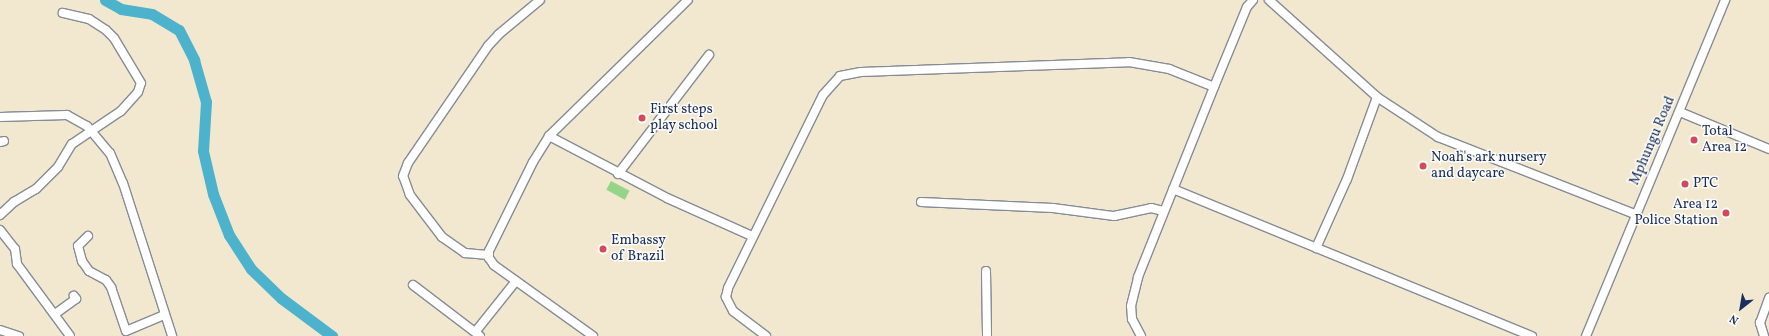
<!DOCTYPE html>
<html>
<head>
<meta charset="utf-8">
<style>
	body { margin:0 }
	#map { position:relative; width:1769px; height:336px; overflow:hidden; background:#f2e8d0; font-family:Vollkorn,serif }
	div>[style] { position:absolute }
	.green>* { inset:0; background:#96d489; transform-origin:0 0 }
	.river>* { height:11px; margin:-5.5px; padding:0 5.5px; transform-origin:5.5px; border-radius:5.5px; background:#4db3cc }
	.roads { filter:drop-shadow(1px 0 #868c97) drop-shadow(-1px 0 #868c97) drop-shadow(0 1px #868c97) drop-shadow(0 -1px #868c97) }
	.minor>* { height:8px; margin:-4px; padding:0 4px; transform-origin:4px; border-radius:4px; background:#fff }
	.dots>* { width:11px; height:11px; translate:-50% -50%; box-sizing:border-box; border:2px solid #fdfcf7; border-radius:50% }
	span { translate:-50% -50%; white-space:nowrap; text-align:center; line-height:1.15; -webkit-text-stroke:3px #fdfcf7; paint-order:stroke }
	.poi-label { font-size:14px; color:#1b2f5e }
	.left { translate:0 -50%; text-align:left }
	.right { translate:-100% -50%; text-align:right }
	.street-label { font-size:14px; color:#1b2f5e }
	.north { position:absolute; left:1721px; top:288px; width:40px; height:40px; -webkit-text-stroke:3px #fdfcf7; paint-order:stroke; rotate:211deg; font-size:11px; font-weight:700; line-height:16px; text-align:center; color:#1b2f5e }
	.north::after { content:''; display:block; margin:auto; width:14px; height:18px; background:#1b2f5e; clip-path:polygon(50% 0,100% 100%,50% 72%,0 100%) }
</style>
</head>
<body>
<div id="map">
	<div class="green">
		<i style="left:611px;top:181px;width:21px;height:10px;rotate:28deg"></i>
	</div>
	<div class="river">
		<i style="left:105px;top:0;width:18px;rotate:29deg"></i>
		<i style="left:121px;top:9px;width:31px;rotate:9deg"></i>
		<i style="left:152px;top:14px;width:31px;rotate:31deg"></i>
		<i style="left:179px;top:30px;width:34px;rotate:63deg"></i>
		<i style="left:194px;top:60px;width:44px;rotate:74.1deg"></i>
		<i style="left:206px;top:102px;width:49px;rotate:93.5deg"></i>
		<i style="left:203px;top:151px;width:44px;rotate:76.9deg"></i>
		<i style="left:213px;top:194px;width:44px;rotate:68.7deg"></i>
		<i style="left:229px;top:235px;width:40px;rotate:57.1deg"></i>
		<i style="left:251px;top:269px;width:42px;rotate:44deg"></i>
		<i style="left:281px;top:298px;width:64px;rotate:36.7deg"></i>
	</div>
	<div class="roads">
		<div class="minor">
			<i style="left:1269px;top:0;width:145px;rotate:41.9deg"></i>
			<i style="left:1377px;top:97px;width:73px;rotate:33.3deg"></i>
			<i style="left:1438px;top:137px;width:214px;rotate:21.4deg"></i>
			<i style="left:1680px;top:112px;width:96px;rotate:22.6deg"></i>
			<i style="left:0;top:117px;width:67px;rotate:-1.7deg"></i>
			<i style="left:67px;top:115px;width:23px;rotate:29deg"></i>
			<i style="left:87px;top:126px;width:35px;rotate:50deg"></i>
			<i style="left:110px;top:153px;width:33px;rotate:67deg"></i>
			<i style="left:123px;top:183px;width:161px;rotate:72.2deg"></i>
			<i style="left:549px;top:136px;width:133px;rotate:27.7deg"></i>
			<i style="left:667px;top:198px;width:93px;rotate:24.1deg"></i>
			<i style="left:0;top:142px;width:4px;rotate:-14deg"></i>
			<i style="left:618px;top:174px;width:150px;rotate:-52.6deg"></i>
			<i style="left:1173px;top:189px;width:388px;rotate:22.3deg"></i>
			<i style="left:921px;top:202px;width:132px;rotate:2.6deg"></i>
			<i style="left:1053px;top:208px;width:62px;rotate:7.5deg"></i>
			<i style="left:1114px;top:216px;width:38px;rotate:-12deg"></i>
			<i style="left:1151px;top:208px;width:12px;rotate:14deg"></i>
			<i style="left:0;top:215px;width:19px;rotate:-43deg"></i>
			<i style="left:14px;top:202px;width:26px;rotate:-31deg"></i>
			<i style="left:36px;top:189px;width:31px;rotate:-45deg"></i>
			<i style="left:58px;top:167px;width:27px;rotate:-59deg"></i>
			<i style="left:72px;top:144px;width:59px;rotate:-34deg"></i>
			<i style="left:121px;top:111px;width:25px;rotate:-48deg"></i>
			<i style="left:138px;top:92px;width:9px;rotate:-72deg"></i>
			<i style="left:141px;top:83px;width:52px;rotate:-121deg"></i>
			<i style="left:114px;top:38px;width:11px;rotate:-135deg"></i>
			<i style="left:106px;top:30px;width:20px;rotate:-147deg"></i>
			<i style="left:89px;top:19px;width:27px;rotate:-167deg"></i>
			<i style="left:0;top:230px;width:24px;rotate:52deg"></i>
			<i style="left:15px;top:249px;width:15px;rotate:82deg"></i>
			<i style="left:17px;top:264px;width:89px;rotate:53.6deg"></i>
			<i style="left:88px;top:236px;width:14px;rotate:135deg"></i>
			<i style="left:78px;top:246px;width:16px;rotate:75deg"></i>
			<i style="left:82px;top:261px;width:12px;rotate:55deg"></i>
			<i style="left:89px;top:271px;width:19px;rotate:28deg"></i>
			<i style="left:106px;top:280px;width:9px;rotate:54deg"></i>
			<i style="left:111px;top:287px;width:46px;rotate:71.2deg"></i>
			<i style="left:126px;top:331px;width:41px;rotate:-22.8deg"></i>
			<i style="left:1316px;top:248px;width:76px;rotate:-65.8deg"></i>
			<i style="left:1347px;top:179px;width:87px;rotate:-69.9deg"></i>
			<i style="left:488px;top:255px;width:23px;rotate:-175deg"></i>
			<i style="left:465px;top:253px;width:28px;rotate:-145deg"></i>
			<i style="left:442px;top:237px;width:53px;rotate:-127.3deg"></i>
			<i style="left:410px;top:195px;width:20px;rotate:-110deg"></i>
			<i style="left:403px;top:176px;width:14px;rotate:-69deg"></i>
			<i style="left:408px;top:163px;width:142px;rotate:-55.6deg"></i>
			<i style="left:488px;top:46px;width:16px;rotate:-47deg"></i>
			<i style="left:499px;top:34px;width:53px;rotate:-39.7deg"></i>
			<i style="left:986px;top:271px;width:65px;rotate:89.1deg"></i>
			<i style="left:413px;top:285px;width:84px;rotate:37.3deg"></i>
			<i style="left:55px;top:314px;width:26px;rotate:-36deg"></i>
			<i style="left:76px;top:299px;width:4px;rotate:-124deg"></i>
			<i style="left:0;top:330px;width:20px;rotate:18deg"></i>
			<i style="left:476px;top:331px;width:64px;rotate:-51.3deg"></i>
			<i style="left:593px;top:336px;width:122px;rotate:-144.4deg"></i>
			<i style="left:494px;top:265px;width:9px;rotate:-126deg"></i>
			<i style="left:489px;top:258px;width:7px;rotate:-90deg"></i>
			<i style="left:489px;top:251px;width:99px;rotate:-63.7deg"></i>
			<i style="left:533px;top:162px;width:31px;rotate:-58deg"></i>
			<i style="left:549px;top:136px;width:194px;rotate:-44.4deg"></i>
			<i style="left:766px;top:336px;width:41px;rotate:-142.9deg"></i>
			<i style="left:733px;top:311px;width:16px;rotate:-117deg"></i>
			<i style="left:726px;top:297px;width:9px;rotate:-77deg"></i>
			<i style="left:728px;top:288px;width:215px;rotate:-63.8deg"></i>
			<i style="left:823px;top:95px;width:25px;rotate:-48deg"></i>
			<i style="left:840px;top:76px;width:21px;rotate:-11deg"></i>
			<i style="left:861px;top:72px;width:268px;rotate:-2.1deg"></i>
			<i style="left:1129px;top:62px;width:41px;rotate:9.9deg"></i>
			<i style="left:1169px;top:69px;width:48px;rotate:21.8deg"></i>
			<i style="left:1141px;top:336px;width:19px;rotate:-118deg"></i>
			<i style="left:1132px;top:319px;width:13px;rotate:-94deg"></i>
			<i style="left:1131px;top:306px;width:30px;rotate:-76deg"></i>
			<i style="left:1138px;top:277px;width:205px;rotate:-68.2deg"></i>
			<i style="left:1214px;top:87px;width:87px;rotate:-67.6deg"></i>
			<i style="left:1247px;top:7px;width:9px;rotate:-49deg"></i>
			<i style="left:1586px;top:336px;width:364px;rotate:-67.5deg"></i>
			<i style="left:1764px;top:336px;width:14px;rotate:-107deg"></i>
			<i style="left:1760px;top:323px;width:27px;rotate:-70deg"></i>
		</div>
	</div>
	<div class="dots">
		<i style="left:642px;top:118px;background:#d1495b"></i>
		<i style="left:1694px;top:140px;background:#d1495b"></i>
		<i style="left:1423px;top:166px;background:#d1495b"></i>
		<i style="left:1685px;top:184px;background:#d1495b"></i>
		<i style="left:1726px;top:213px;background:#d1495b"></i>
		<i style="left:603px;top:249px;background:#d1495b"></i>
	</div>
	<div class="poi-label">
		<span class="left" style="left:650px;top:118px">First steps<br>play school</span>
		<span class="left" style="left:1702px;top:140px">Total<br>Area 12</span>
		<span class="left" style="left:1431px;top:166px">Noah's ark nursery<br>and daycare</span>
		<span class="left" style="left:1693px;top:184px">PTC</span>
		<span class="right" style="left:1718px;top:213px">Area 12<br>Police Station</span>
		<span class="left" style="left:611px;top:249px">Embassy<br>of Brazil</span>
	</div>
	<div class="street-label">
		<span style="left:1653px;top:141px;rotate:-67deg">Mphungu Road</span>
	</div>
	<div class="north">N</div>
</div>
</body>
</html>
